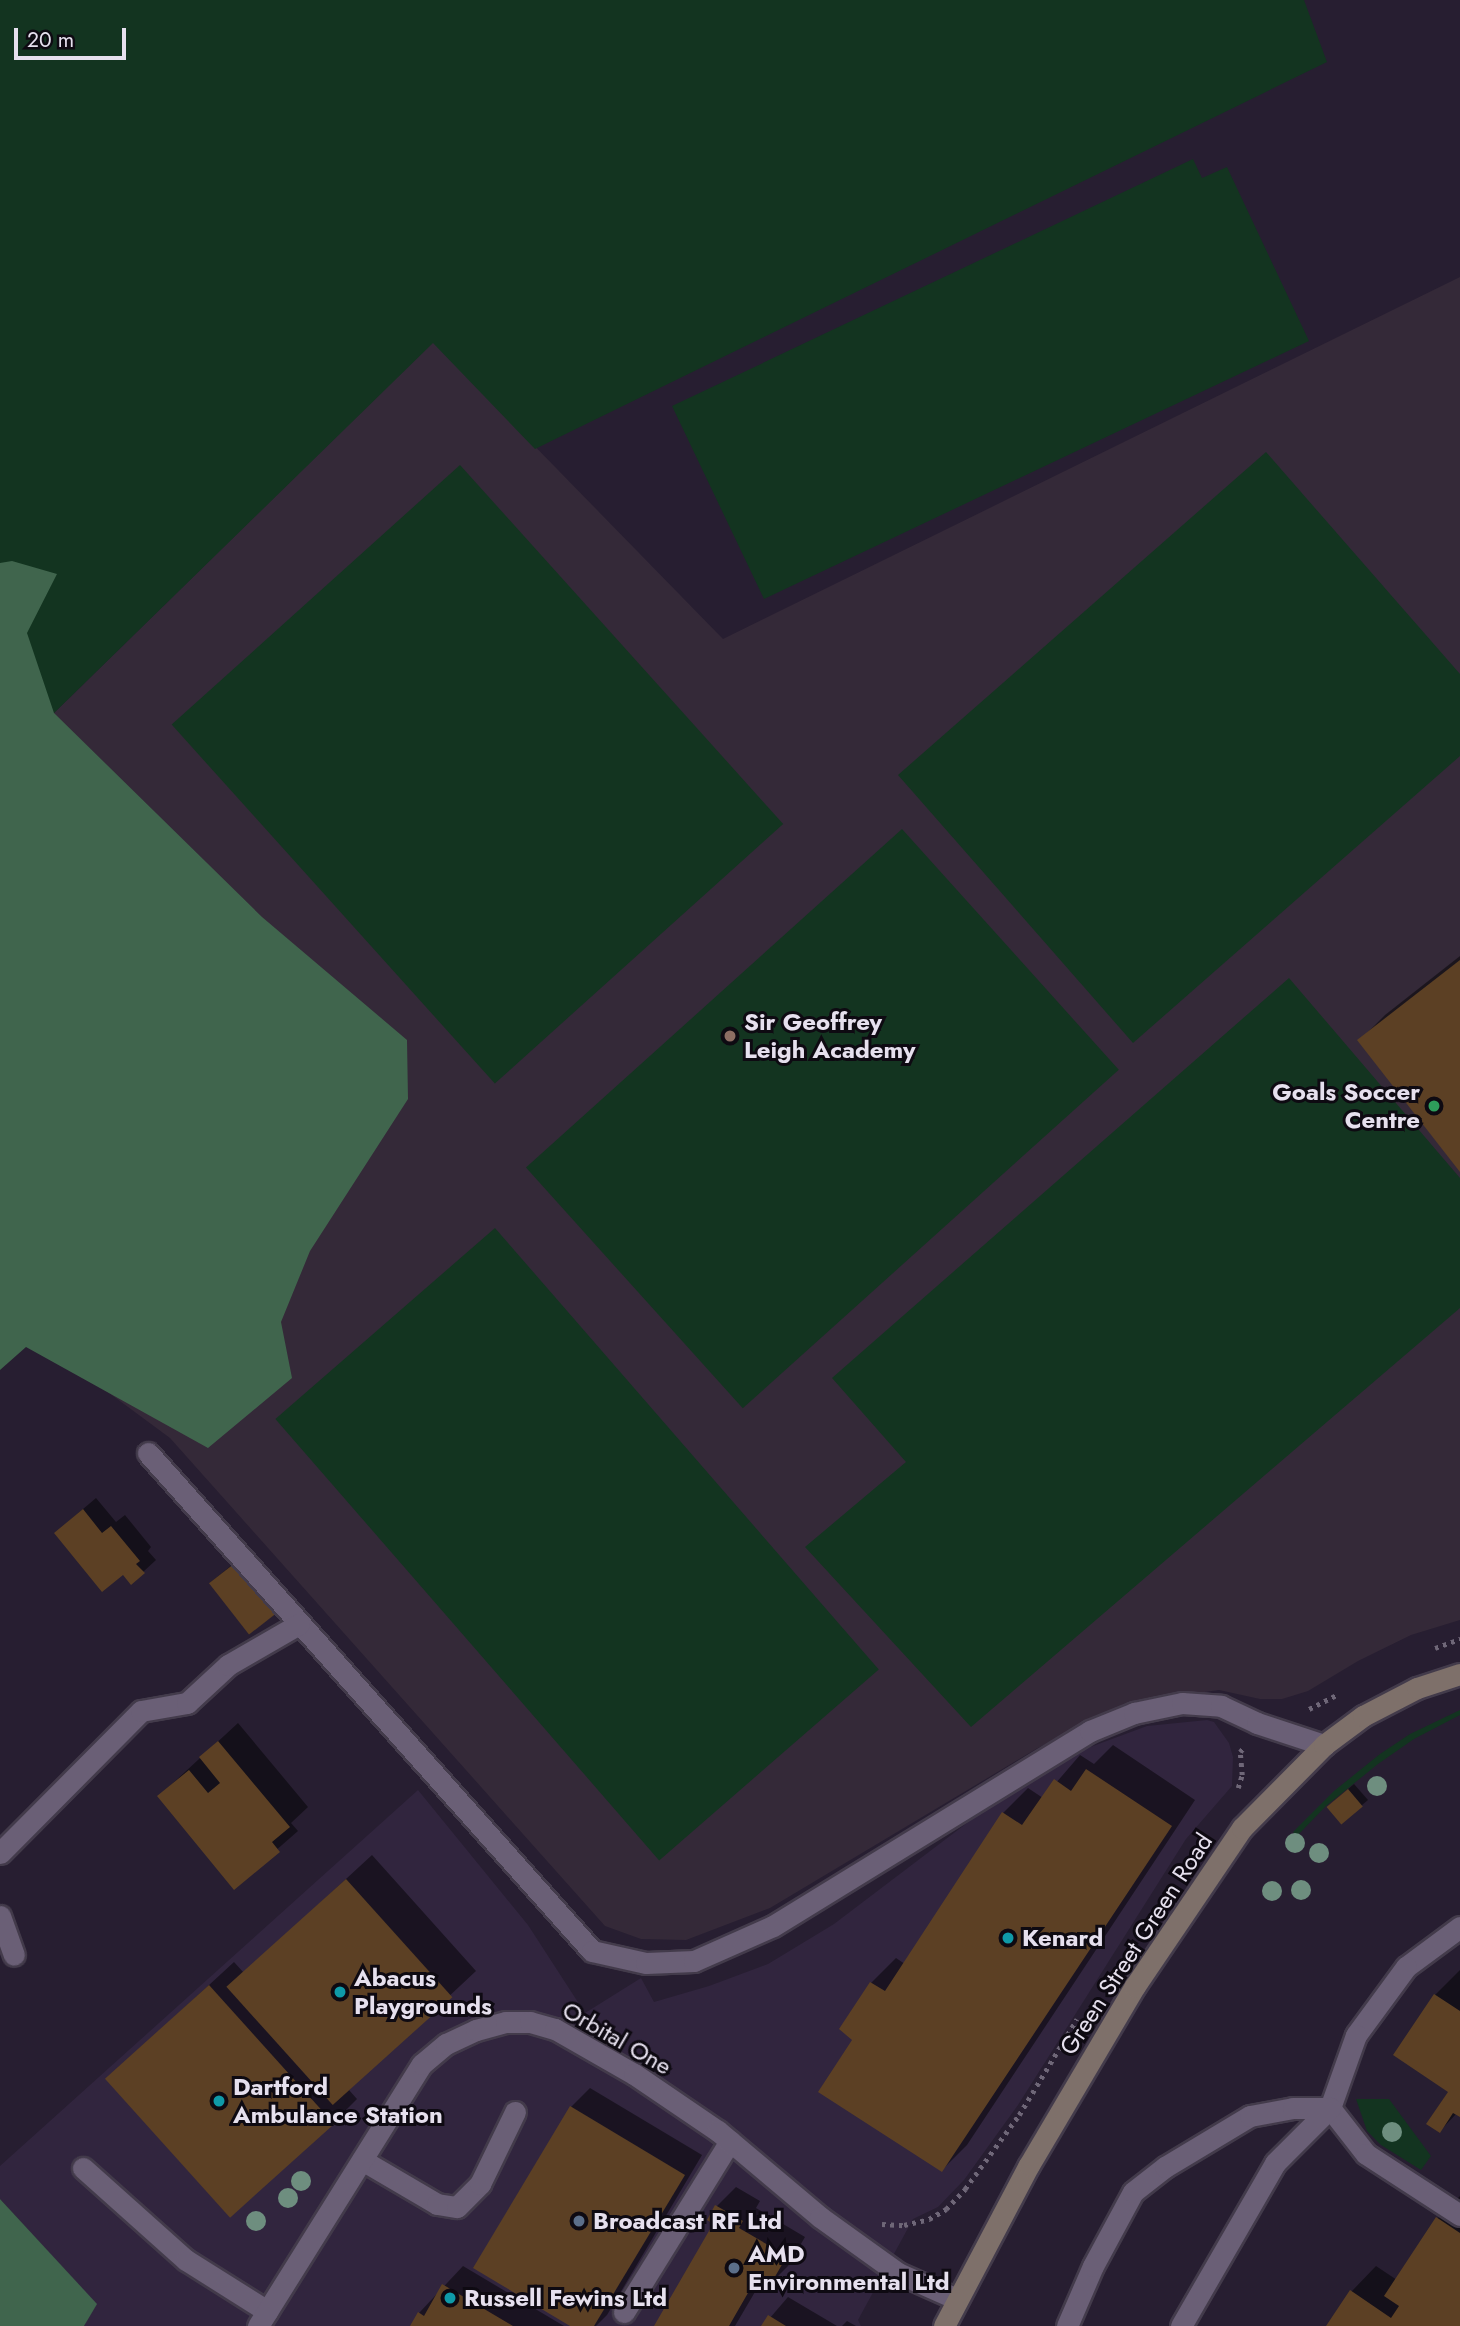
<!DOCTYPE html>
<html>
<head>
<meta charset="utf-8">
<style>
	body { margin:0 }
	#map { position:relative; width:1460px; height:2326px; overflow:hidden; background:#271e31; font-family:Jost,sans-serif }
	div>[style] { position:absolute }
	.built>* { inset:0; background:#31253e }
	.education>* { inset:0; background:#342938 }
	.green>* { inset:0; background:#133420; transform-origin:0 0 }
	.forest>* { inset:0; background:#40654d }
	.shadow>* { inset:0; background:#0007; transform-origin:0 0 }
	.building>* { inset:0; background:#5c4024; transform-origin:0 0 }
	.path>* { height:4.5px; margin-top:-2.25px; transform-origin:0; background:repeating-linear-gradient(90deg,#6f6778 0 3.5px,transparent 0 8.5px) }
	.roads { filter:drop-shadow(2px 0 #433b4b) drop-shadow(-2px 0 #433b4b) drop-shadow(0 2px #433b4b) drop-shadow(0 -2px #433b4b) }
	.lane>* { height:21px; margin:-10.5px; padding:0 10.5px; transform-origin:10.5px; border-radius:10.5px; background:#6a5f76 }
	.secondary>* { height:21px; margin:-10.5px; padding:0 10.5px; transform-origin:10.5px; border-radius:10.5px; background:#7e706a }
	.trees>* { width:20px; height:20px; margin:-10px; border-radius:50%; background:#6e8e7f }
	.dots>* { width:19px; height:19px; translate:-50% -50%; box-sizing:border-box; border:4px solid #0e0a12; border-radius:50% }
	span { translate:-50% -50%; white-space:nowrap; text-align:center; line-height:1.15; -webkit-text-stroke:6px #0e0a12; paint-order:stroke }
	.poi-label { font-size:24px; color:#e6e0ee; font-weight:700 }
	.left { translate:0 -50%; text-align:left }
	.right { translate:-100% -50%; text-align:right }
	.street-label { font-size:24px; color:#e6e0ee }
	.scale { position:absolute; left:14px; top:28px; width:112px; height:32px; box-sizing:border-box; border:4px solid #e6e0ee; border-top:0; padding-left:9px; font-size:21px; line-height:24px; white-space:nowrap; color:#e6e0ee; -webkit-text-stroke:5px #0e0a12; paint-order:stroke }
</style>
</head>
<body>
<div id="map">
	<div class="built">
		<i style="clip-path:polygon(1207px 1720px,1214px 1722px,1229px 1743px,1233px 1757px,1232px 1786px,1186px 1839px,1018px 2105px,964px 2180px,938px 2207px,913px 2219px,858px 2320px,861px 2326px,84px 2326px,96px 2304px,0 2199px,0 2166px,418px 1790px,528px 1925px,585px 2013px,641px 1978px,654px 2002px,709px 1986px,768px 1964px,834px 1924px,992px 1804px,1085px 1749px,1147px 1726px)"></i>
	</div>
	<div class="education">
		<i style="clip-path:polygon(1460px 277px,1460px 1620px,1411px 1635px,1358px 1661px,1308px 1691px,1282px 1699px,1260px 1699px,1219px 1690px,1154px 1699px,1088px 1722px,1036px 1749px,770px 1908px,686px 1940px,641px 1939px,605px 1926px,170px 1438px,40px 1342px,0 771px,54px 713px,433px 342px,723px 639px)"></i>
	</div>
	<div class="green">
		<i style="clip-path:polygon(0 0,1304px 0,1327px 62px,535px 449px,433px 343px,54px 713px,0 656px)"></i>
		<i style="clip-path:polygon(1193px 159px,1202px 178px,1227px 167px,1309px 341px,764px 599px,672px 406px)"></i>
		<i style="clip-path:polygon(1266px 452px,1460px 674px,1460px 756px,1133px 1043px,898px 775px)"></i>
		<i style="left:460px;top:465px;width:483px;height:388px;rotate:48deg"></i>
		<i style="left:902px;top:829px;width:324px;height:506px;rotate:48deg"></i>
		<i style="clip-path:polygon(1289px 978px,1460px 1178px,1460px 1308px,971px 1727px,805px 1547px,906px 1462px,832px 1378px)"></i>
		<i style="left:495px;top:1228px;width:585px;height:291px;rotate:49deg"></i>
		<i style="clip-path:polygon(1460px 1710px,1460px 1715px,1414px 1739px,1378px 1764px,1326px 1806px,1297px 1836px,1293px 1832px,1334px 1791px,1380px 1754px,1410px 1734px)"></i>
		<i style="clip-path:polygon(1356px 2099px,1389px 2099px,1431px 2156px,1421px 2170px,1381px 2145px,1367px 2131px)"></i>
	</div>
	<div class="forest">
		<i style="clip-path:polygon(12px 561px,57px 574px,27px 633px,54px 713px,262px 917px,407px 1040px,408px 1099px,310px 1251px,281px 1322px,292px 1378px,208px 1448px,26px 1347px,0 1370px,0 563px)"></i>
		<i style="clip-path:polygon(0 2199px,97px 2304px,84px 2326px,0 2326px)"></i>
	</div>
	<div class="shadow">
		<i style="clip-path:polygon(1460px 956px,1460px 1169px,1360px 1040px,1385px 1015px)"></i>
		<i style="clip-path:polygon(96px 1498px,116px 1522px,125px 1515px,151px 1547px,148px 1551px,156px 1560px,143px 1572px,69px 1521px)"></i>
		<i style="left:248px;top:1552px;width:62px;height:49px;rotate:51deg"></i>
		<i style="clip-path:polygon(238px 1723px,308px 1807px,291px 1823px,298px 1831px,234px 1887px,159px 1796px)"></i>
		<i style="clip-path:polygon(1113px 1745px,1195px 1800px,967px 2145px,942px 2170px,855px 2040px,871px 1983px,896px 1958px,905px 1964px,1003px 1813px,1028px 1788px,1043px 1798px,1080px 1755px,1094px 1764px)"></i>
		<i style="clip-path:polygon(1354px 1784px,1368px 1800px,1342px 1822px,1334px 1801px)"></i>
		<i style="clip-path:polygon(372px 1855px,476px 1971px,349px 2090px,357px 2099px,332px 2124px,230px 2215px,108px 2078px,234px 1962px,244px 1973px)"></i>
		<i style="clip-path:polygon(1460px 1970px,1460px 2115px,1457px 2113px,1440px 2131px,1450px 2091px,1396px 2055px,1435px 1995px)"></i>
		<i style="clip-path:polygon(590px 2088px,702px 2155px,607px 2315px,596px 2326px,574px 2326px,475px 2267px,571px 2107px)"></i>
		<i style="clip-path:polygon(736px 2187px,760px 2201px,756px 2208px,805px 2237px,788px 2266px,769px 2285px,762px 2280px,735px 2326px,656px 2326px,716px 2223px,717px 2206px)"></i>
		<i style="clip-path:polygon(1460px 2196px,1460px 2326px,1328px 2326px,1352px 2291px,1376px 2266px,1397px 2280px,1438px 2218px)"></i>
		<i style="clip-path:polygon(463px 2266px,564px 2326px,412px 2326px,419px 2313px)"></i>
		<i style="clip-path:polygon(788px 2297px,837px 2326px,763px 2326px)"></i>
		<i style="clip-path:polygon(847px 2321px,856px 2326px,842px 2326px)"></i>
	</div>
	<div class="building">
		<i style="clip-path:polygon(1460px 960px,1460px 1172px,1357px 1040px)"></i>
		<i style="clip-path:polygon(83px 1509px,102px 1533px,111px 1526px,140px 1561px,136px 1564px,145px 1573px,131px 1585px,123px 1575px,102px 1592px,54px 1533px)"></i>
		<i style="left:235px;top:1563px;width:65px;height:33px;rotate:52deg"></i>
		<i style="clip-path:polygon(218px 1741px,290px 1827px,272px 1842px,280px 1852px,234px 1890px,157px 1796px,189px 1770px,208px 1793px,220px 1783px,199px 1757px)"></i>
		<i style="clip-path:polygon(1086px 1769px,1172px 1826px,942px 2172px,818px 2092px,852px 2040px,839px 2029px,870px 1982px,885px 1991px,1002px 1812px,1022px 1825px,1054px 1779px,1071px 1791px)"></i>
		<i style="left:1348px;top:1789px;width:23px;height:28px;rotate:50deg"></i>
		<i style="left:346px;top:1879px;width:159px;height:161px;rotate:48deg"></i>
		<i style="left:209px;top:1985px;width:187px;height:140px;rotate:48deg"></i>
		<i style="clip-path:polygon(1434px 1994px,1460px 2011px,1460px 2117px,1453px 2113px,1440px 2133px,1426px 2124px,1448px 2092px,1393px 2055px)"></i>
		<i style="clip-path:polygon(570px 2106px,685px 2175px,594px 2326px,570px 2326px,473px 2268px)"></i>
		<i style="clip-path:polygon(715px 2205px,743px 2221px,739px 2228px,787px 2256px,769px 2287px,756px 2279px,729px 2326px,654px 2326px,713px 2224px,707px 2220px)"></i>
		<i style="clip-path:polygon(1436px 2217px,1460px 2233px,1460px 2326px,1326px 2326px,1350px 2290px,1391px 2318px,1399px 2306px,1384px 2296px)"></i>
		<i style="clip-path:polygon(442px 2284px,513px 2326px,410px 2326px,418px 2312px,424px 2316px)"></i>
		<i style="clip-path:polygon(768px 2315px,786px 2326px,761px 2326px)"></i>
	</div>
	<div class="path">
		<i style="left:1435px;top:1648px;width:27px;rotate:-20deg"></i>
		<i style="left:1309px;top:1709px;width:33px;rotate:-27deg"></i>
		<i style="left:1238px;top:1788px;width:14px;rotate:-73deg"></i>
		<i style="left:1242px;top:1775px;width:23px;rotate:-95deg"></i>
		<i style="left:1240px;top:1752px;width:6px;rotate:-51deg"></i>
		<i style="left:882px;top:2224px;width:22px;rotate:3deg"></i>
		<i style="left:904px;top:2225px;width:26px;rotate:-13deg"></i>
		<i style="left:929px;top:2219px;width:20px;rotate:-30deg"></i>
		<i style="left:946px;top:2209px;width:28px;rotate:-46deg"></i>
		<i style="left:965px;top:2189px;width:92px;rotate:-53.9deg"></i>
		<i style="left:1019px;top:2115px;width:112px;rotate:-58.9deg"></i>
	</div>
	<div class="roads">
		<div class="lane">
			<i style="left:148px;top:1453px;width:667px;rotate:48.28deg"></i>
			<i style="left:592px;top:1951px;width:55px;rotate:12.5deg"></i>
			<i style="left:646px;top:1963px;width:48px;rotate:-2.4deg"></i>
			<i style="left:694px;top:1961px;width:86px;rotate:-23.9deg"></i>
			<i style="left:773px;top:1926px;width:372px;rotate:-31.6deg"></i>
			<i style="left:1090px;top:1731px;width:48px;rotate:-22.2deg"></i>
			<i style="left:1134px;top:1713px;width:49px;rotate:-11.8deg"></i>
			<i style="left:1182px;top:1703px;width:39px;rotate:4deg"></i>
			<i style="left:1221px;top:1706px;width:40px;rotate:25deg"></i>
			<i style="left:1257px;top:1723px;width:71px;rotate:18.2deg"></i>
			<i style="left:0;top:1853px;width:200px;rotate:-45.2deg"></i>
			<i style="left:141px;top:1711px;width:47px;rotate:-9.9deg"></i>
			<i style="left:187px;top:1703px;width:56px;rotate:-42.8deg"></i>
			<i style="left:228px;top:1665px;width:82px;rotate:-30deg"></i>
			<i style="left:0;top:1916px;width:41px;rotate:70.3deg"></i>
			<i style="left:1460px;top:1927px;width:67px;rotate:143.5deg"></i>
			<i style="left:1406px;top:1967px;width:84px;rotate:126.3deg"></i>
			<i style="left:1356px;top:2035px;width:77px;rotate:109.6deg"></i>
			<i style="left:1330px;top:2108px;width:58px;rotate:52deg"></i>
			<i style="left:1366px;top:2154px;width:112px;rotate:33deg"></i>
			<i style="left:362px;top:2160px;width:87px;rotate:30.4deg"></i>
			<i style="left:437px;top:2204px;width:20px;rotate:9deg"></i>
			<i style="left:457px;top:2207px;width:33px;rotate:-45deg"></i>
			<i style="left:480px;top:2184px;width:80px;rotate:-64.1deg"></i>
			<i style="left:83px;top:2168px;width:138px;rotate:41.8deg"></i>
			<i style="left:186px;top:2260px;width:96px;rotate:32.2deg"></i>
			<i style="left:624px;top:2312px;width:201px;rotate:-58.2deg"></i>
			<i style="left:258px;top:2326px;width:309px;rotate:-58deg"></i>
			<i style="left:422px;top:2064px;width:31px;rotate:-40deg"></i>
			<i style="left:446px;top:2044px;width:33px;rotate:-25deg"></i>
			<i style="left:476px;top:2030px;width:31px;rotate:-15deg"></i>
			<i style="left:506px;top:2022px;width:24px"></i>
			<i style="left:530px;top:2022px;width:26px;rotate:16deg"></i>
			<i style="left:555px;top:2029px;width:91px;rotate:29.7deg"></i>
			<i style="left:634px;top:2074px;width:102px;rotate:34.2deg"></i>
			<i style="left:718px;top:2131px;width:133px;rotate:40.1deg"></i>
			<i style="left:820px;top:2217px;width:96px;rotate:35.7deg"></i>
			<i style="left:898px;top:2273px;width:64px;rotate:23.8deg"></i>
			<i style="left:1067px;top:2326px;width:65px;rotate:-66.6deg"></i>
			<i style="left:1093px;top:2266px;width:84px;rotate:-61.6deg"></i>
			<i style="left:1133px;top:2192px;width:41px;rotate:-38deg"></i>
			<i style="left:1165px;top:2167px;width:99px;rotate:-31deg"></i>
			<i style="left:1250px;top:2116px;width:44px;rotate:-10.5deg"></i>
			<i style="left:1293px;top:2108px;width:37px"></i>
			<i style="left:1181px;top:2326px;width:188px;rotate:-60deg"></i>
			<i style="left:1275px;top:2163px;width:78px;rotate:-45deg"></i>
		</div>
		<div class="secondary">
			<i style="left:944px;top:2326px;width:182px;rotate:-62.2deg"></i>
			<i style="left:1029px;top:2165px;width:208px;rotate:-59.4deg"></i>
			<i style="left:1135px;top:1986px;width:191px;rotate:-55.9deg"></i>
			<i style="left:1242px;top:1828px;width:117px;rotate:-45.3deg"></i>
			<i style="left:1324px;top:1745px;width:49px;rotate:-36.6deg"></i>
			<i style="left:1363px;top:1716px;width:61px;rotate:-27.4deg"></i>
			<i style="left:1417px;top:1688px;width:45px;rotate:-18deg"></i>
		</div>
	</div>
	<div class="trees">
		<i style="left:1377px;top:1786px"></i>
		<i style="left:1295px;top:1843px"></i>
		<i style="left:1319px;top:1853px"></i>
		<i style="left:1301px;top:1890px"></i>
		<i style="left:1272px;top:1891px"></i>
		<i style="left:1392px;top:2132px"></i>
		<i style="left:301px;top:2181px"></i>
		<i style="left:288px;top:2198px"></i>
		<i style="left:256px;top:2221px"></i>
	</div>
	<div class="dots">
		<i style="left:730px;top:1036px;background:#8d6e63"></i>
		<i style="left:1434px;top:1106px;background:#2e9e5b"></i>
		<i style="left:1008px;top:1938px;background:#0f9aa8"></i>
		<i style="left:340px;top:1992px;background:#0f9aa8"></i>
		<i style="left:219px;top:2101px;background:#0f9aa8"></i>
		<i style="left:579px;top:2221px;background:#5c6f8a"></i>
		<i style="left:734px;top:2268px;background:#5c6f8a"></i>
		<i style="left:450px;top:2298px;background:#0f9aa8"></i>
	</div>
	<div class="poi-label">
		<span class="left" style="left:744px;top:1036px">Sir Geoffrey<br>Leigh Academy</span>
		<span class="right" style="left:1420px;top:1106px">Goals Soccer<br>Centre</span>
		<span class="left" style="left:1022px;top:1938px">Kenard</span>
		<span class="left" style="left:354px;top:1992px">Abacus<br>Playgrounds</span>
		<span class="left" style="left:233px;top:2101px">Dartford<br>Ambulance Station</span>
		<span class="left" style="left:593px;top:2221px">Broadcast RF Ltd</span>
		<span class="left" style="left:748px;top:2268px">AMD<br>Environmental Ltd</span>
		<span class="left" style="left:464px;top:2298px">Russell Fewins Ltd</span>
	</div>
	<div class="street-label">
		<span style="left:1136px;top:1944px;rotate:-57deg">Green Street Green Road</span>
		<span style="left:617px;top:2038px;rotate:30deg">Orbital One</span>
	</div>
	<div class="scale">20 m</div>
</div>
</body>
</html>
